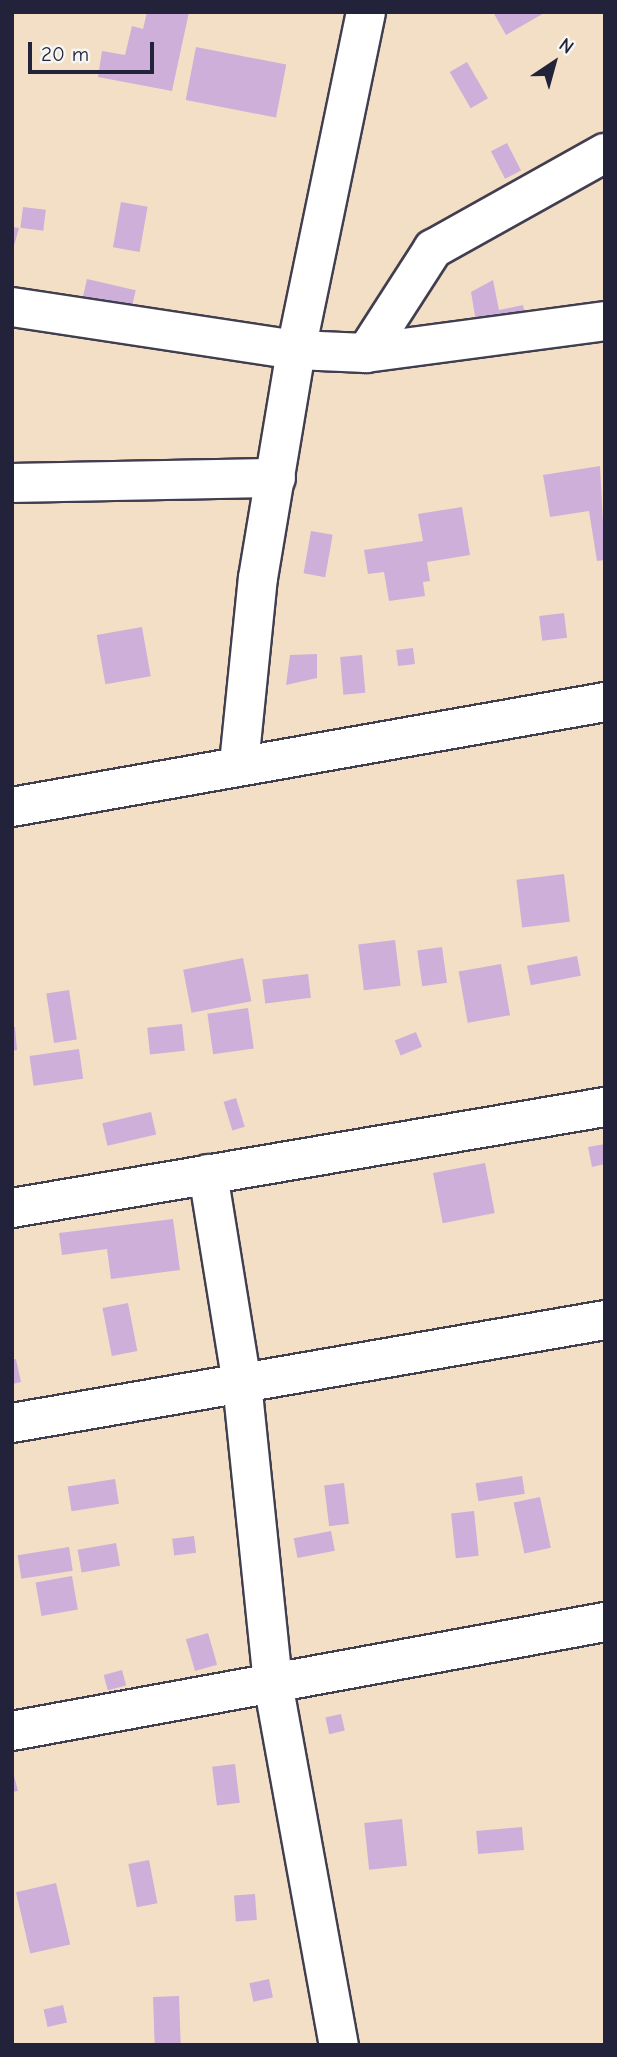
<!DOCTYPE html>
<html>
<head>
<meta charset="utf-8">
<style>
	body { margin:0 }
	#map { position:relative; width:617px; height:2057px; overflow:hidden; background:#f3dfc5; font-family:"Comic Neue",sans-serif }
	div>[style] { position:absolute }
	.building>* { inset:0; background:#ceafda; transform-origin:0 0 }
	.roads { filter:drop-shadow(2px 0 #413e50) drop-shadow(-2px 0 #413e50) drop-shadow(0 2px #413e50) drop-shadow(0 -2px #413e50) }
	.minor>* { height:38px; margin:-19px; padding:0 19px; transform-origin:19px; border-radius:19px; background:#fff }
	span { translate:-50% -50%; white-space:nowrap; text-align:center; line-height:1.15; -webkit-text-stroke:5px #f6f6f2; paint-order:stroke }
	.frame { position:absolute; inset:0; border:14px solid #22223b; pointer-events:none }
	.north { position:absolute; left:519px; top:28px; width:70px; height:70px; -webkit-text-stroke:5px #f6f6f2; paint-order:stroke; rotate:36deg; font-size:19px; font-weight:700; line-height:28px; text-align:center; color:#22223b }
	.north::after { content:''; display:block; margin:auto; width:24px; height:32px; background:#22223b; clip-path:polygon(50% 0,100% 100%,50% 72%,0 100%) }
	.scale { position:absolute; left:28px; top:42px; width:126px; height:32px; box-sizing:border-box; border:4px solid #22223b; border-top:0; padding-left:9px; font-size:21px; line-height:24px; white-space:nowrap; color:#22223b; -webkit-text-stroke:5px #f6f6f2; paint-order:stroke }
</style>
</head>
<body>
<div id="map">
	<div class="building">
		<i style="clip-path:polygon(147px 12px,189px 12px,172px 91px,98px 77px,102px 51px,125px 55px,132px 26px,143px 29px)"></i>
		<i style="clip-path:polygon(493px 12px,546px 12px,506px 35px)"></i>
		<i style="left:196px;top:47px;width:92px;height:54px;rotate:11deg"></i>
		<i style="left:467px;top:62px;width:42px;height:20px;rotate:60deg"></i>
		<i style="left:507px;top:143px;width:31px;height:18px;rotate:63deg"></i>
		<i style="left:121px;top:202px;width:27px;height:46px;rotate:10deg"></i>
		<i style="left:23px;top:207px;width:23px;height:21px;rotate:7deg"></i>
		<i style="clip-path:polygon(12px 227px,19px 228px,13px 249px,12px 249px)"></i>
		<i style="left:87px;top:279px;width:50px;height:29px;rotate:13deg"></i>
		<i style="clip-path:polygon(493px 280px,499px 310px,523px 305px,527px 326px,478px 334px,471px 292px)"></i>
		<i style="clip-path:polygon(600px 466px,605px 560px,597px 561px,589px 511px,550px 517px,543px 475px)"></i>
		<i style="clip-path:polygon(462px 507px,470px 555px,427px 562px,430px 581px,423px 582px,425px 596px,389px 601px,384px 572px,368px 574px,364px 550px,423px 541px,418px 514px)"></i>
		<i style="left:311px;top:531px;width:22px;height:43px;rotate:10deg"></i>
		<i style="left:564px;top:613px;width:25px;height:25px;rotate:83deg"></i>
		<i style="left:142px;top:627px;width:50px;height:46px;rotate:80deg"></i>
		<i style="left:413px;top:648px;width:16px;height:17px;rotate:83deg"></i>
		<i style="clip-path:polygon(317px 654px,317px 678px,286px 685px,290px 655px)"></i>
		<i style="left:362px;top:655px;width:38px;height:22px;rotate:85deg"></i>
		<i style="left:564px;top:874px;width:48px;height:48px;rotate:83deg"></i>
		<i style="left:395px;top:940px;width:46px;height:37px;rotate:83deg"></i>
		<i style="left:442px;top:947px;width:36px;height:25px;rotate:82deg"></i>
		<i style="left:577px;top:956px;width:20px;height:51px;rotate:79deg"></i>
		<i style="left:243px;top:958px;width:44px;height:61px;rotate:79deg"></i>
		<i style="left:501px;top:964px;width:52px;height:43px;rotate:80deg"></i>
		<i style="left:308px;top:974px;width:24px;height:46px;rotate:83deg"></i>
		<i style="left:69px;top:990px;width:50px;height:23px;rotate:81deg"></i>
		<i style="left:248px;top:1008px;width:41px;height:41px;rotate:82deg"></i>
		<i style="left:182px;top:1024px;width:27px;height:35px;rotate:84deg"></i>
		<i style="clip-path:polygon(12px 1027px,15px 1027px,17px 1050px,12px 1051px)"></i>
		<i style="left:416px;top:1032px;width:16px;height:23px;rotate:68deg"></i>
		<i style="left:79px;top:1049px;width:30px;height:50px;rotate:82deg"></i>
		<i style="left:236px;top:1098px;width:30px;height:13px;rotate:73deg"></i>
		<i style="left:151px;top:1112px;width:23px;height:50px;rotate:77deg"></i>
		<i style="clip-path:polygon(605px 1144px,605px 1164px,592px 1167px,588px 1147px)"></i>
		<i style="left:485px;top:1163px;width:51px;height:53px;rotate:79deg"></i>
		<i style="clip-path:polygon(173px 1219px,180px 1270px,111px 1279px,107px 1249px,62px 1255px,59px 1233px)"></i>
		<i style="left:128px;top:1303px;width:49px;height:26px;rotate:79deg"></i>
		<i style="clip-path:polygon(16px 1359px,21px 1382px,12px 1384px,12px 1360px)"></i>
		<i style="left:522px;top:1476px;width:18px;height:47px;rotate:81deg"></i>
		<i style="left:115px;top:1479px;width:25px;height:48px;rotate:81deg"></i>
		<i style="left:344px;top:1483px;width:41px;height:20px;rotate:83deg"></i>
		<i style="left:540px;top:1497px;width:52px;height:27px;rotate:78deg"></i>
		<i style="left:474px;top:1511px;width:45px;height:23px;rotate:84deg"></i>
		<i style="left:331px;top:1531px;width:20px;height:38px;rotate:79deg"></i>
		<i style="left:194px;top:1536px;width:17px;height:22px;rotate:83deg"></i>
		<i style="left:116px;top:1543px;width:23px;height:39px;rotate:80deg"></i>
		<i style="left:69px;top:1547px;width:24px;height:52px;rotate:81deg"></i>
		<i style="left:72px;top:1576px;width:34px;height:37px;rotate:80deg"></i>
		<i style="left:208px;top:1633px;width:33px;height:23px;rotate:74deg"></i>
		<i style="left:122px;top:1670px;width:16px;height:19px;rotate:75deg"></i>
		<i style="left:341px;top:1714px;width:17px;height:16px;rotate:77deg"></i>
		<i style="left:235px;top:1764px;width:39px;height:23px;rotate:83deg"></i>
		<i style="clip-path:polygon(12px 1768px,18px 1791px,12px 1792px)"></i>
		<i style="left:402px;top:1819px;width:47px;height:38px;rotate:84deg"></i>
		<i style="left:522px;top:1827px;width:23px;height:46px;rotate:85deg"></i>
		<i style="left:149px;top:1860px;width:44px;height:21px;rotate:79deg"></i>
		<i style="left:56px;top:1883px;width:63px;height:41px;rotate:77deg"></i>
		<i style="left:255px;top:1894px;width:26px;height:21px;rotate:86deg"></i>
		<i style="left:269px;top:1979px;width:19px;height:20px;rotate:78deg"></i>
		<i style="left:179px;top:1996px;width:47px;height:26px;rotate:88deg"></i>
		<i style="left:63px;top:2005px;width:18px;height:20px;rotate:77deg"></i>
	</div>
	<div class="roads">
		<div class="minor">
			<i style="left:12px;top:307px;width:287px;rotate:8.6deg"></i>
			<i style="left:296px;top:350px;width:70px;rotate:2.5deg"></i>
			<i style="left:366px;top:353px;width:241px;rotate:-7.6deg"></i>
			<i style="left:366px;top:353px;width:124px;rotate:-57.2deg"></i>
			<i style="left:433px;top:249px;width:197px;rotate:-29.2deg"></i>
			<i style="left:12px;top:483px;width:264px;rotate:-1.1deg"></i>
			<i style="left:239px;top:764px;width:187px;rotate:-84.2deg"></i>
			<i style="left:258px;top:578px;width:231px;rotate:-80.5deg"></i>
			<i style="left:296px;top:350px;width:345px;rotate:-78.3deg"></i>
			<i style="left:12px;top:807px;width:602px;rotate:-10.04deg"></i>
			<i style="left:208px;top:1174px;width:212px;rotate:80.8deg"></i>
			<i style="left:242px;top:1383px;width:302px;rotate:84.1deg"></i>
			<i style="left:273px;top:1683px;width:368px;rotate:79.7deg"></i>
			<i style="left:12px;top:1208px;width:602px;rotate:-9.67deg"></i>
			<i style="left:12px;top:1423px;width:602px;rotate:-9.85deg"></i>
			<i style="left:12px;top:1731px;width:603px;rotate:-10.42deg"></i>
		</div>
	</div>
	<div class="frame"></div>
	<div class="north">N</div>
	<div class="scale">20 m</div>
</div>
</body>
</html>
